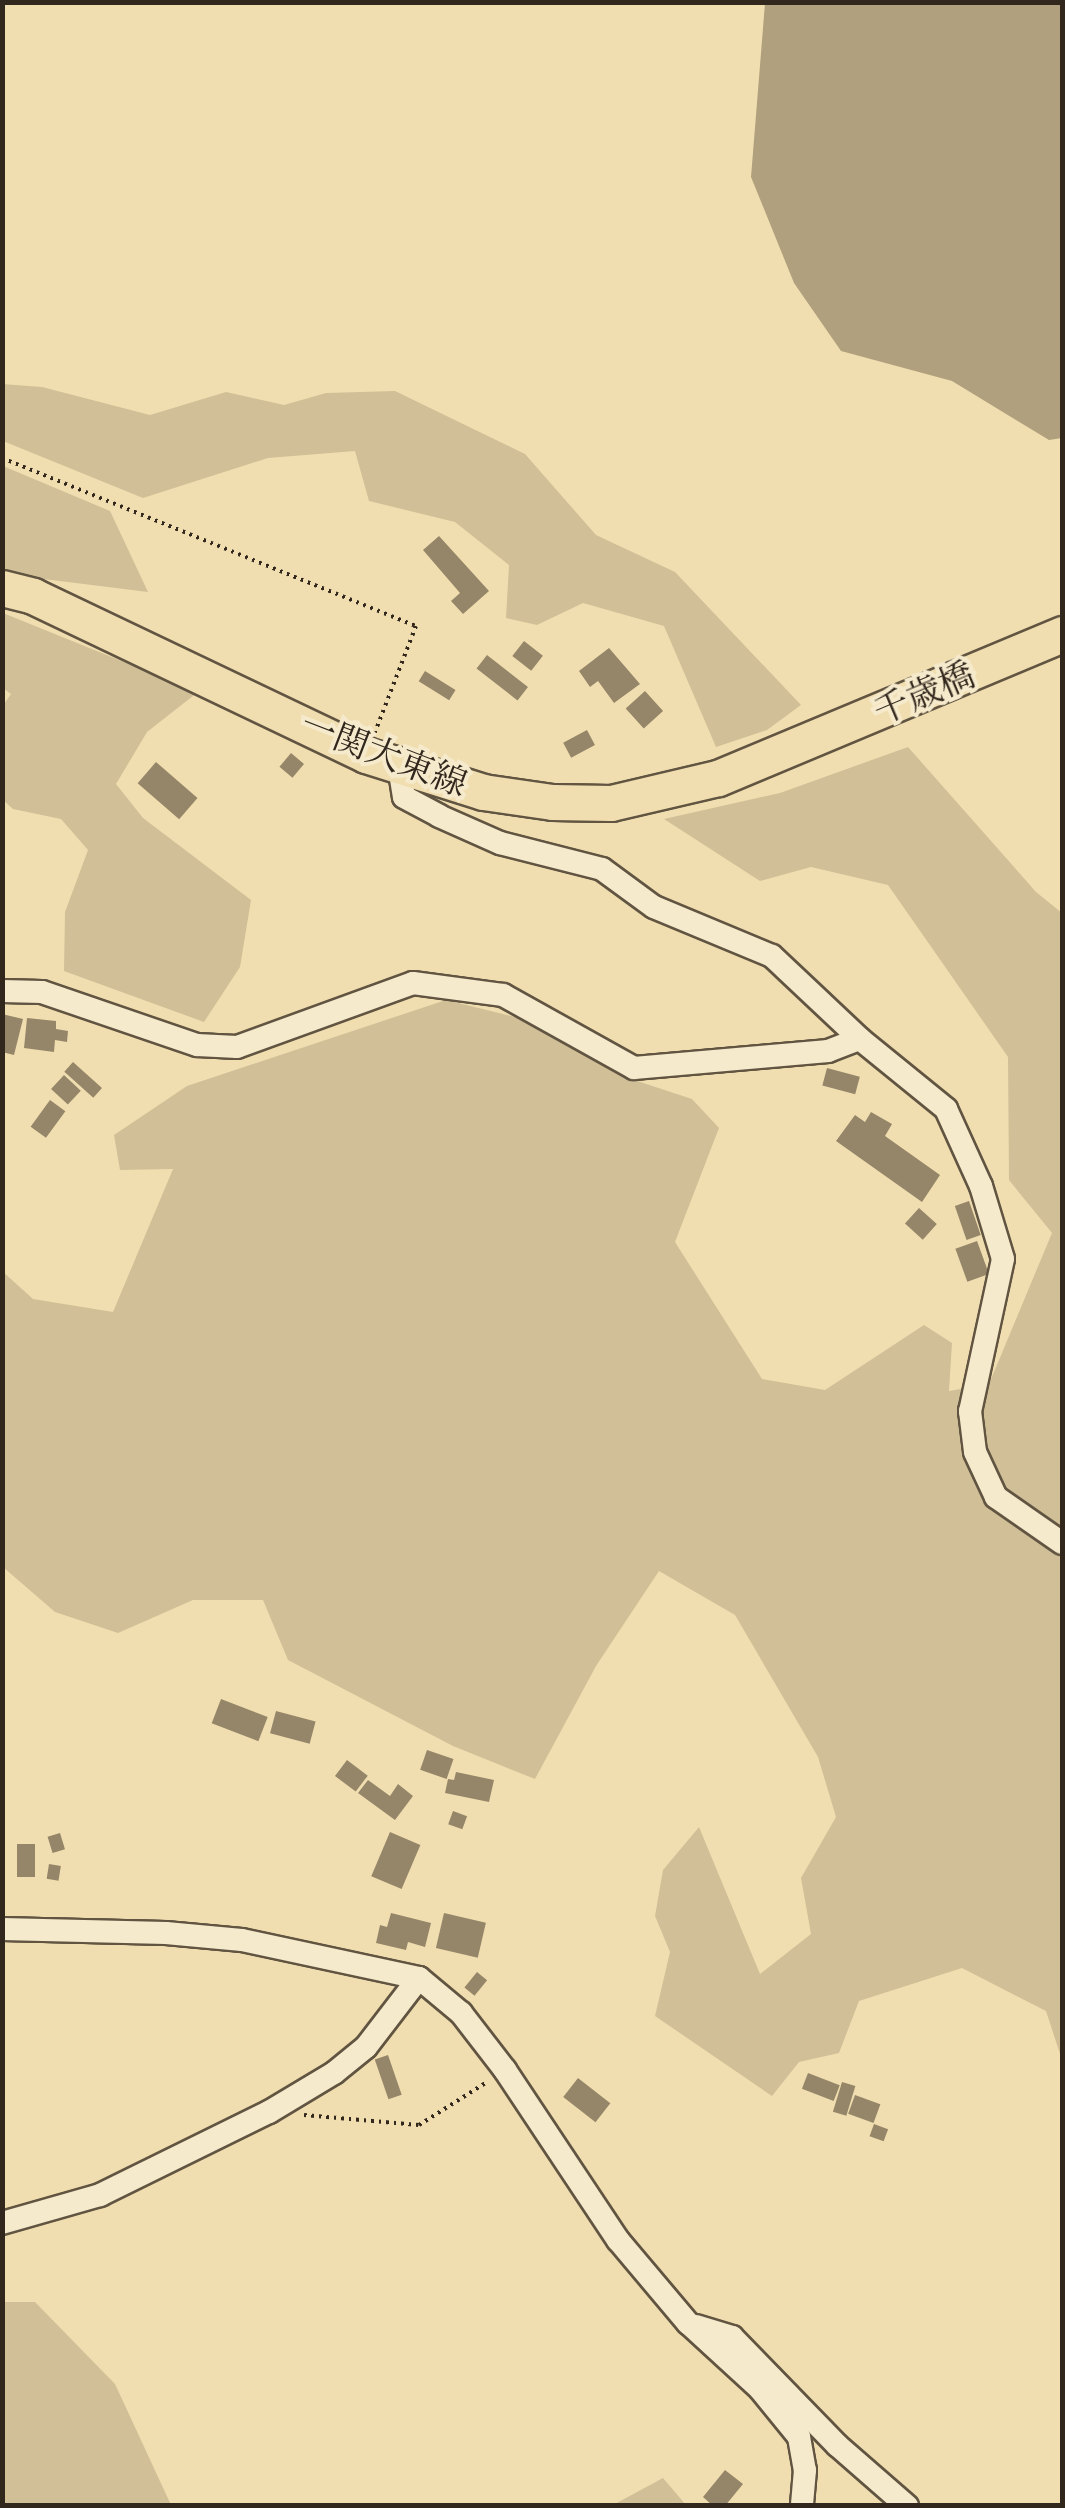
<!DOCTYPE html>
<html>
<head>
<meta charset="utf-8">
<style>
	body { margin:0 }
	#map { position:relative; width:1065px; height:2508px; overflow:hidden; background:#f1deb0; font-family:"Gentium Book Plus","Noto Serif JP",serif }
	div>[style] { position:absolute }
	.green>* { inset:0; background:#d0bf97 }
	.water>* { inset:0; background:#b0a07e }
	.building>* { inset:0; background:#958669; transform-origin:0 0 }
	.path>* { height:4px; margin-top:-2px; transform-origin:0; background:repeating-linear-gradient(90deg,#31271d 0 2.5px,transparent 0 7.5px) }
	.roads { filter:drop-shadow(2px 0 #615542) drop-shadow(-2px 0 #615542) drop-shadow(0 2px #615542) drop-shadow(0 -2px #615542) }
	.street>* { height:22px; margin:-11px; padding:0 11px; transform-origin:11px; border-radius:11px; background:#f6eacc }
	.primary>* { height:35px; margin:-17.5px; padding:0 17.5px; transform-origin:17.5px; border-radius:17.5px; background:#f1deb0 }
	span { translate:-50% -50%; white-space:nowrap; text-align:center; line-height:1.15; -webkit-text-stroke:8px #f6eacc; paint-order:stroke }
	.street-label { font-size:35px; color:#31271d }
	.frame { position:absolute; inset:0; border:5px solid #31271d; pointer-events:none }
</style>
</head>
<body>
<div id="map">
	<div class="green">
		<i style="clip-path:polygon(2px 384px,42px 387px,150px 415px,226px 392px,284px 405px,326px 393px,395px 391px,525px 454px,596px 535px,675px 572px,801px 705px,767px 730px,716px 747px,664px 626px,583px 603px,537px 625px,506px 618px,509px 565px,455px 522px,369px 501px,355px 451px,268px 458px,143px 498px,3px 441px)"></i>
		<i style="clip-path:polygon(3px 466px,110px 511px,148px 592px,3px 574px)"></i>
		<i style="clip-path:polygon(3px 613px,198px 692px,147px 732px,116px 784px,143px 818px,251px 900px,240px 967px,204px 1022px,64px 971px,65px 912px,88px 850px,61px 819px,13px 809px,3px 800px,2px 707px,11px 694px,3px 688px)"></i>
		<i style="clip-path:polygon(908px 747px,1036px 892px,1062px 913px,1062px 2060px,1046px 2011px,962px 1968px,859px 2001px,839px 2053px,799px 2062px,772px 2096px,655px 2016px,670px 1952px,655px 1916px,663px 1870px,699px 1827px,760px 1974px,811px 1934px,801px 1878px,836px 1817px,818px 1757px,735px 1615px,659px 1571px,596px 1666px,535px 1779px,453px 1746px,288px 1660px,263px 1600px,193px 1600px,118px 1633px,55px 1612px,3px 1567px,2px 1271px,33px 1299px,113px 1312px,173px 1169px,120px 1170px,114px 1135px,187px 1086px,446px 1000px,555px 1027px,628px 1078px,692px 1099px,719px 1128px,675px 1242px,762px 1379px,825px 1390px,924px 1325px,952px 1343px,949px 1391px,989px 1384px,1052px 1233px,1009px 1180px,1008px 1057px,888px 885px,811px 867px,760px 881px,664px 819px,780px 793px)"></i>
		<i style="clip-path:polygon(3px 2302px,35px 2302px,115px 2384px,171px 2505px,3px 2505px)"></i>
		<i style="clip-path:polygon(663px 2478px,686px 2505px,613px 2505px)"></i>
	</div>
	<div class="water">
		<i style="clip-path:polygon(765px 3px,1062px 3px,1062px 438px,1049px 440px,952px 381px,841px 351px,794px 283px,751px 177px)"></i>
	</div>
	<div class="building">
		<i style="clip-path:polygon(439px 536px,489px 591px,463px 614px,451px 601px,460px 593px,423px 550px)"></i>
		<i style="left:524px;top:641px;width:24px;height:19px;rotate:38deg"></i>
		<i style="clip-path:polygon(609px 648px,640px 684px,614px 703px,598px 681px,590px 687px,579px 671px)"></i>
		<i style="left:487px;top:655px;width:52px;height:17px;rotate:38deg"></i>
		<i style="left:425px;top:671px;width:36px;height:12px;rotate:32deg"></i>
		<i style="left:645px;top:691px;width:27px;height:26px;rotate:48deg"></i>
		<i style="left:587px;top:730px;width:17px;height:27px;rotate:62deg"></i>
		<i style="left:291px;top:753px;width:17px;height:18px;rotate:40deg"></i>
		<i style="left:156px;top:762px;width:55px;height:28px;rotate:41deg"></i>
		<i style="clip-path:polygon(2px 1014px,23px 1019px,14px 1055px,2px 1052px)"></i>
		<i style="clip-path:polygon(27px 1018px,56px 1021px,56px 1029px,68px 1031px,67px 1042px,55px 1040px,54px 1052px,24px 1048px)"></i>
		<i style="left:73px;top:1062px;width:39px;height:13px;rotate:42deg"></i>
		<i style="left:827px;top:1068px;width:34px;height:18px;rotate:15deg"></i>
		<i style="left:64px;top:1075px;width:23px;height:19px;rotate:43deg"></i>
		<i style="left:50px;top:1100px;width:19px;height:33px;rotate:36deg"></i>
		<i style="clip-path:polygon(871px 1112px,892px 1124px,885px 1136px,940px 1175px,922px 1202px,836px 1141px,855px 1115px,865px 1122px)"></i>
		<i style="left:969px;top:1201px;width:36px;height:15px;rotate:71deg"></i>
		<i style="left:919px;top:1208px;width:24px;height:21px;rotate:42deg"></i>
		<i style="left:977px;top:1241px;width:35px;height:23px;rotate:70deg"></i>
		<i style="left:221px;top:1699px;width:50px;height:26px;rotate:21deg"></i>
		<i style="left:276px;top:1711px;width:41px;height:23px;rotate:15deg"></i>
		<i style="left:427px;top:1750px;width:28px;height:21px;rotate:19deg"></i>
		<i style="left:347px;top:1760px;width:26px;height:20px;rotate:37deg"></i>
		<i style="clip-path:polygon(456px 1772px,494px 1780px,489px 1802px,445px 1793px,448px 1779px,454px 1780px)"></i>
		<i style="clip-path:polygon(368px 1780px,390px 1796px,398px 1784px,413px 1796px,395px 1820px,358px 1793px)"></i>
		<i style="left:453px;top:1811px;width:15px;height:14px;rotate:20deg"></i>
		<i style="left:390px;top:1832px;width:33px;height:48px;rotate:23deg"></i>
		<i style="left:60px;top:1833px;width:17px;height:13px;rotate:73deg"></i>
		<i style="left:17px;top:1844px;width:18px;height:33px"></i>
		<i style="left:49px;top:1864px;width:12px;height:15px;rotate:9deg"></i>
		<i style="clip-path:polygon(391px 1913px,431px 1923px,425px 1947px,408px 1942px,406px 1950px,376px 1943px,380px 1925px,387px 1927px)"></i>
		<i style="left:444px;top:1913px;width:43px;height:36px;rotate:13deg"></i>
		<i style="left:477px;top:1972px;width:13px;height:20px;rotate:39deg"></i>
		<i style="left:388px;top:2055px;width:42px;height:14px;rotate:71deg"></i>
		<i style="left:808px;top:2073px;width:34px;height:17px;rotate:21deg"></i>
		<i style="left:578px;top:2078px;width:41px;height:24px;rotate:38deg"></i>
		<i style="left:842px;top:2082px;width:14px;height:31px;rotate:17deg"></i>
		<i style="left:855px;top:2095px;width:27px;height:20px;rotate:20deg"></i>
		<i style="left:874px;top:2124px;width:15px;height:13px;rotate:20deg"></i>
		<i style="clip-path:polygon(725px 2470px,743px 2484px,725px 2506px,713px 2506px,703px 2497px)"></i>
	</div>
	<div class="path">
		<i style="left:2px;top:458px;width:447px;rotate:22.1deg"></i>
		<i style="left:416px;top:626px;width:114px;rotate:111.1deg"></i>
		<i style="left:304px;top:2115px;width:115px;rotate:5deg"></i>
		<i style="left:419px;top:2125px;width:80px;rotate:-32.3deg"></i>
	</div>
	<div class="roads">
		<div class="street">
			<i style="left:399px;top:766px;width:31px;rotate:81deg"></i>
			<i style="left:404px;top:797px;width:40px;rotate:28deg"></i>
			<i style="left:439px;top:816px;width:67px;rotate:23.9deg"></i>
			<i style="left:500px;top:843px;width:105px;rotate:14.3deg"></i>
			<i style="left:602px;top:869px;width:64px;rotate:36.2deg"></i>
			<i style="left:654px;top:907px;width:128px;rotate:22.6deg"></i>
			<i style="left:772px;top:956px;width:121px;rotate:43.3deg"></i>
			<i style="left:860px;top:1039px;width:111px;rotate:39.1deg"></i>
			<i style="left:946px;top:1109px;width:85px;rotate:65.6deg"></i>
			<i style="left:981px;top:1186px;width:76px;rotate:73.2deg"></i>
			<i style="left:1003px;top:1259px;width:156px;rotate:102.2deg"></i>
			<i style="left:970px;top:1411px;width:41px;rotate:83deg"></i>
			<i style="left:975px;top:1452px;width:50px;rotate:65deg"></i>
			<i style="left:996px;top:1497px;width:80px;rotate:34.9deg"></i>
			<i style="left:2px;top:991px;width:40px;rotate:1.4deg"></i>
			<i style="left:42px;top:992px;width:164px;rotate:18.9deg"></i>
			<i style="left:197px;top:1045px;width:40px;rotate:2.9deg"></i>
			<i style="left:237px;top:1047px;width:187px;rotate:-20deg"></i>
			<i style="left:413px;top:983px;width:91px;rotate:7.6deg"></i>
			<i style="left:503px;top:995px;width:150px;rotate:29.1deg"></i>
			<i style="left:634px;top:1068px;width:195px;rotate:-5deg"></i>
			<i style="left:828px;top:1051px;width:34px;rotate:-21deg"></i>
			<i style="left:2px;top:1929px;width:164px;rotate:1.4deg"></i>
			<i style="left:166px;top:1933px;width:76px;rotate:5.3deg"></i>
			<i style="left:242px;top:1940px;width:181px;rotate:12.1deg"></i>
			<i style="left:419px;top:1978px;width:55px;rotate:39.8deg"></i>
			<i style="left:461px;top:2013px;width:72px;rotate:52.3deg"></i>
			<i style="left:505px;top:2070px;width:204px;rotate:56.4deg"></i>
			<i style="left:618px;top:2240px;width:109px;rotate:49.9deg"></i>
			<i style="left:688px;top:2323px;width:98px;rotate:42.5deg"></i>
			<i style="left:760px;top:2389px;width:62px;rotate:50.9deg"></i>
			<i style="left:799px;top:2437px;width:34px;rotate:80deg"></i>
			<i style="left:805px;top:2470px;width:36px;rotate:95deg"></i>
			<i style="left:2px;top:2223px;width:102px;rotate:-15.9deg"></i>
			<i style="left:100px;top:2195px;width:188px;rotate:-26.2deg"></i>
			<i style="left:269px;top:2112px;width:76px;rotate:-31deg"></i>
			<i style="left:334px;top:2073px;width:41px;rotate:-39.1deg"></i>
			<i style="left:366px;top:2047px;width:87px;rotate:-52.5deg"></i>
			<i style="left:696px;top:2326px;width:38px;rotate:17deg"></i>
			<i style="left:732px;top:2337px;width:151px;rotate:45.8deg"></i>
			<i style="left:837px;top:2445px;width:93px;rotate:41.1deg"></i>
		</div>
		<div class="primary">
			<i style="left:2px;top:588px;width:32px;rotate:14deg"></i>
			<i style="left:33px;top:596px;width:369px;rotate:25.5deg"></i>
			<i style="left:366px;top:755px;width:123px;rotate:17.5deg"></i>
			<i style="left:483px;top:792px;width:70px;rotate:8.2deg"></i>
			<i style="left:552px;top:802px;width:59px;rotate:1deg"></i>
			<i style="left:611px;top:803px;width:110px;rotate:-13.2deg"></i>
			<i style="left:718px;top:778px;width:373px;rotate:-22.7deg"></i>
		</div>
	</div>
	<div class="street-label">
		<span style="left:924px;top:693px;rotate:-23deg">千歳橋</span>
		<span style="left:384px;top:754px;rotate:21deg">一関大東線</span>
	</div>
	<div class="frame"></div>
</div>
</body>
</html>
